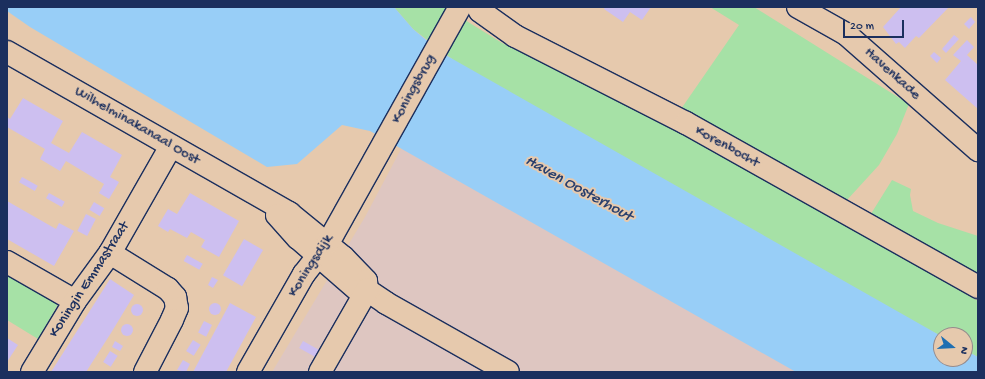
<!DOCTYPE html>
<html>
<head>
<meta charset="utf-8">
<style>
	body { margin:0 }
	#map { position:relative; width:985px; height:379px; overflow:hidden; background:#e6c9ad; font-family:"Gochi Hand",sans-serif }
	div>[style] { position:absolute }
	.built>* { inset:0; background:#dec6c1 }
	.green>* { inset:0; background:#a6e1a6 }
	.water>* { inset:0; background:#98cef7 }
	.building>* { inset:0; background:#cdbff0; transform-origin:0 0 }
	.round { border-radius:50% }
	.roads { filter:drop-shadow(1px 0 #1b2f5e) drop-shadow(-1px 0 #1b2f5e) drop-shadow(0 1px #1b2f5e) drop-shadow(0 -1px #1b2f5e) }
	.minor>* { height:22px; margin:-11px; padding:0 11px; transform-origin:11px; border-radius:11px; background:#e6c9ad }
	span { translate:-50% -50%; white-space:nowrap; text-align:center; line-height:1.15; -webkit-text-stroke:4px #e6c9ad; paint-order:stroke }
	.street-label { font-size:15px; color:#1b2f5e }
	.water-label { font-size:16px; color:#283f6d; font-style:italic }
	.frame { position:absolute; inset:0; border:8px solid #1b2f5e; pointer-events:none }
	.north { position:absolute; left:933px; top:327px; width:40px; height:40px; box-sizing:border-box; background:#e6c9ad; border:1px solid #958b8d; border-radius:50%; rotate:108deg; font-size:11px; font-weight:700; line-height:16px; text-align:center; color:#1b2f5e }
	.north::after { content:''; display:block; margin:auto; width:14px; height:18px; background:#1f6fb2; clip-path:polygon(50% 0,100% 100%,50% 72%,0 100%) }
	.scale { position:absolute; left:843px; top:20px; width:61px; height:18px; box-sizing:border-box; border:2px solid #1b2f5e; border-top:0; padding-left:5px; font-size:12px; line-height:14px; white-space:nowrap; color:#1b2f5e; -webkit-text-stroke:3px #e6c9ad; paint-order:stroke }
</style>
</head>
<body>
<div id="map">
	<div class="built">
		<i style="clip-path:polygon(417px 119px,883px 372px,272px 372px,365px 217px)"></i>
	</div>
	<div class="green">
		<i style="clip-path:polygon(394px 7px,444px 7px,502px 43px,709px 147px,978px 301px,978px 357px,965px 350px,965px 335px,941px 336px,929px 330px,456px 62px,413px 29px)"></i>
		<i style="clip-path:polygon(710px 7px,754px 7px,909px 104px,897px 134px,879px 165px,847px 200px,681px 109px,739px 25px)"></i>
		<i style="clip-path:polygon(892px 180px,911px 189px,910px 195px,913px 211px,938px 223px,978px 236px,978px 279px,869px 217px)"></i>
		<i style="clip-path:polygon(7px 270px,60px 301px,38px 339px,7px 320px)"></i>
	</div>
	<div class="water">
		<i style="clip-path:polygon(9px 7px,394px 7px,413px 29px,442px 53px,941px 336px,941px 359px,965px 359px,965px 350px,978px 357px,978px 372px,796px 372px,370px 131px,342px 125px,297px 164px,267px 167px,30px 27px,7px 11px)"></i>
	</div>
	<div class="building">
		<i style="clip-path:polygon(605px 7px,651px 7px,642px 20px,630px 12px,623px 22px,604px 9px)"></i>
		<i style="clip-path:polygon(901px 7px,949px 7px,919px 38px,916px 36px,905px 48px,899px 42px,896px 44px,883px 27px)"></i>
		<i style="clip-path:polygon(971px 17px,975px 22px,969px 29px,964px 24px)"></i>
		<i style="clip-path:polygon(954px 35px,959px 39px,946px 53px,942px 49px)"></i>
		<i style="clip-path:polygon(967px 40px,974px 47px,967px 55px,978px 65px,978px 109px,945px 80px,961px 61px,953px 55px)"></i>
		<i style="clip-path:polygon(934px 52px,941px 58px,937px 63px,930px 56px)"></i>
		<i style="clip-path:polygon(23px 98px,63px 121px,51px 143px,69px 153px,82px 132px,122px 155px,110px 177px,119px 182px,109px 199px,99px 193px,104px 184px,66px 161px,60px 171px,40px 159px,45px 149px,7px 127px,7px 117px,10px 119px)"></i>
		<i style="left:22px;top:177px;width:18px;height:6px;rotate:29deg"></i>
		<i style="left:49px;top:193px;width:18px;height:6px;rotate:29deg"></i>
		<i style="clip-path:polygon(190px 193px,239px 221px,219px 257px,201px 247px,205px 240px,191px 232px,187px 238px,170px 229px,168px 232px,158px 226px,168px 209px,177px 214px)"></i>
		<i style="clip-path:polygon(7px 201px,56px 229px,59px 223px,74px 231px,54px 266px,7px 239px)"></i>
		<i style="left:94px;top:202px;width:12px;height:9px;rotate:31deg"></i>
		<i style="left:86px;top:214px;width:11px;height:19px;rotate:27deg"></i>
		<i style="left:244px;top:239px;width:22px;height:42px;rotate:30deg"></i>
		<i style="left:187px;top:255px;width:18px;height:7px;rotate:29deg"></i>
		<i style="clip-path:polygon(212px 277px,218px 280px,213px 288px,208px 285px)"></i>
		<i style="clip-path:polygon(110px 279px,134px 295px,111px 333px,86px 372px,51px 372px)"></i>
		<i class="round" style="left:209px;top:303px;width:12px;height:12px"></i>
		<i style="clip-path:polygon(230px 303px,256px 317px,226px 372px,193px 372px)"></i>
		<i class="round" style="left:131px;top:304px;width:12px;height:12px"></i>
		<i style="left:204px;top:321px;width:9px;height:13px;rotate:27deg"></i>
		<i class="round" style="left:121px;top:324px;width:12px;height:12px"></i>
		<i style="clip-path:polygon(7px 338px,18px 345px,7px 362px)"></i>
		<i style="left:193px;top:340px;width:9px;height:13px;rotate:32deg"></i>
		<i style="clip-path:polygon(115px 341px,123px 346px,120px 351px,112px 347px)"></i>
		<i style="left:303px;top:341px;width:18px;height:8px;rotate:29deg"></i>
		<i style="left:110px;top:351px;width:9px;height:13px;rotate:32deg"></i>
		<i style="clip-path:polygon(183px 360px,190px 364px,186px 372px,177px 370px)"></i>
	</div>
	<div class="roads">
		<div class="minor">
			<i style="left:478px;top:7px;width:4px;rotate:63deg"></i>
			<i style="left:480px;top:11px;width:43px;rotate:35.5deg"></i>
			<i style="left:515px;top:36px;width:192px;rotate:27deg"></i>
			<i style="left:686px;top:123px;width:335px;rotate:29.3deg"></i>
			<i style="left:798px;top:7px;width:55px;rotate:29.4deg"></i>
			<i style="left:846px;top:34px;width:176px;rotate:41.3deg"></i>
			<i style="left:7px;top:52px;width:325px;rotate:29.7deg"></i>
			<i style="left:289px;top:213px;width:70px;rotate:39.2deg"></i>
			<i style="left:343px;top:257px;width:33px;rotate:46deg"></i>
			<i style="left:366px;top:281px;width:9px;rotate:84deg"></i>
			<i style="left:277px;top:215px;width:31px;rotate:48deg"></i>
			<i style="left:298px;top:238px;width:81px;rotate:41deg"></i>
			<i style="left:359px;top:291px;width:8px;rotate:-7deg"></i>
			<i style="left:367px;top:290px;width:23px;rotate:34deg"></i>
			<i style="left:386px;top:303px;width:140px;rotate:29.5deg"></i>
			<i style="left:110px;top:253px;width:68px;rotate:31.8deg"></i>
			<i style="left:168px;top:289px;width:11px;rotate:49deg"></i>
			<i style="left:175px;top:297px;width:11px;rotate:80deg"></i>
			<i style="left:177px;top:308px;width:13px;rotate:113deg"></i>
			<i style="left:172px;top:320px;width:59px;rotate:117.4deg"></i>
			<i style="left:7px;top:262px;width:78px;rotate:29.8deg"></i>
			<i style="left:32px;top:372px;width:83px;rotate:-58.8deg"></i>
			<i style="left:75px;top:301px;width:59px;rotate:-53.9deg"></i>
			<i style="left:110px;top:253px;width:123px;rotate:-60.3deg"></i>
			<i style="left:248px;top:372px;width:113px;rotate:-60.3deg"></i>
			<i style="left:304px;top:274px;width:39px;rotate:-52deg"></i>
			<i style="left:328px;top:243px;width:270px;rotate:-60.8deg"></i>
			<i style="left:320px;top:372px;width:95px;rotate:-60.2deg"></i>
		</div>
	</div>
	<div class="street-label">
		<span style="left:892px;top:74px;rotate:42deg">Havenkade</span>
		<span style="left:414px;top:89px;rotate:-61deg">Koningsbrug</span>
		<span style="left:137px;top:126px;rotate:30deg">Wilhelminakanaal Oost</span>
		<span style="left:727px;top:147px;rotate:29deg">Korenbocht</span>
		<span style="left:311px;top:266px;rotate:-57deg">Koningsdijk</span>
		<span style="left:90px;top:280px;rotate:-57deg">Koningin Emmastraat</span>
	</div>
	<div class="water-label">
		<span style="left:578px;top:190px;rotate:29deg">Haven Oosterhout</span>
	</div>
	<div class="frame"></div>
	<div class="north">N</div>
	<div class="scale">20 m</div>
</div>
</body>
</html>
